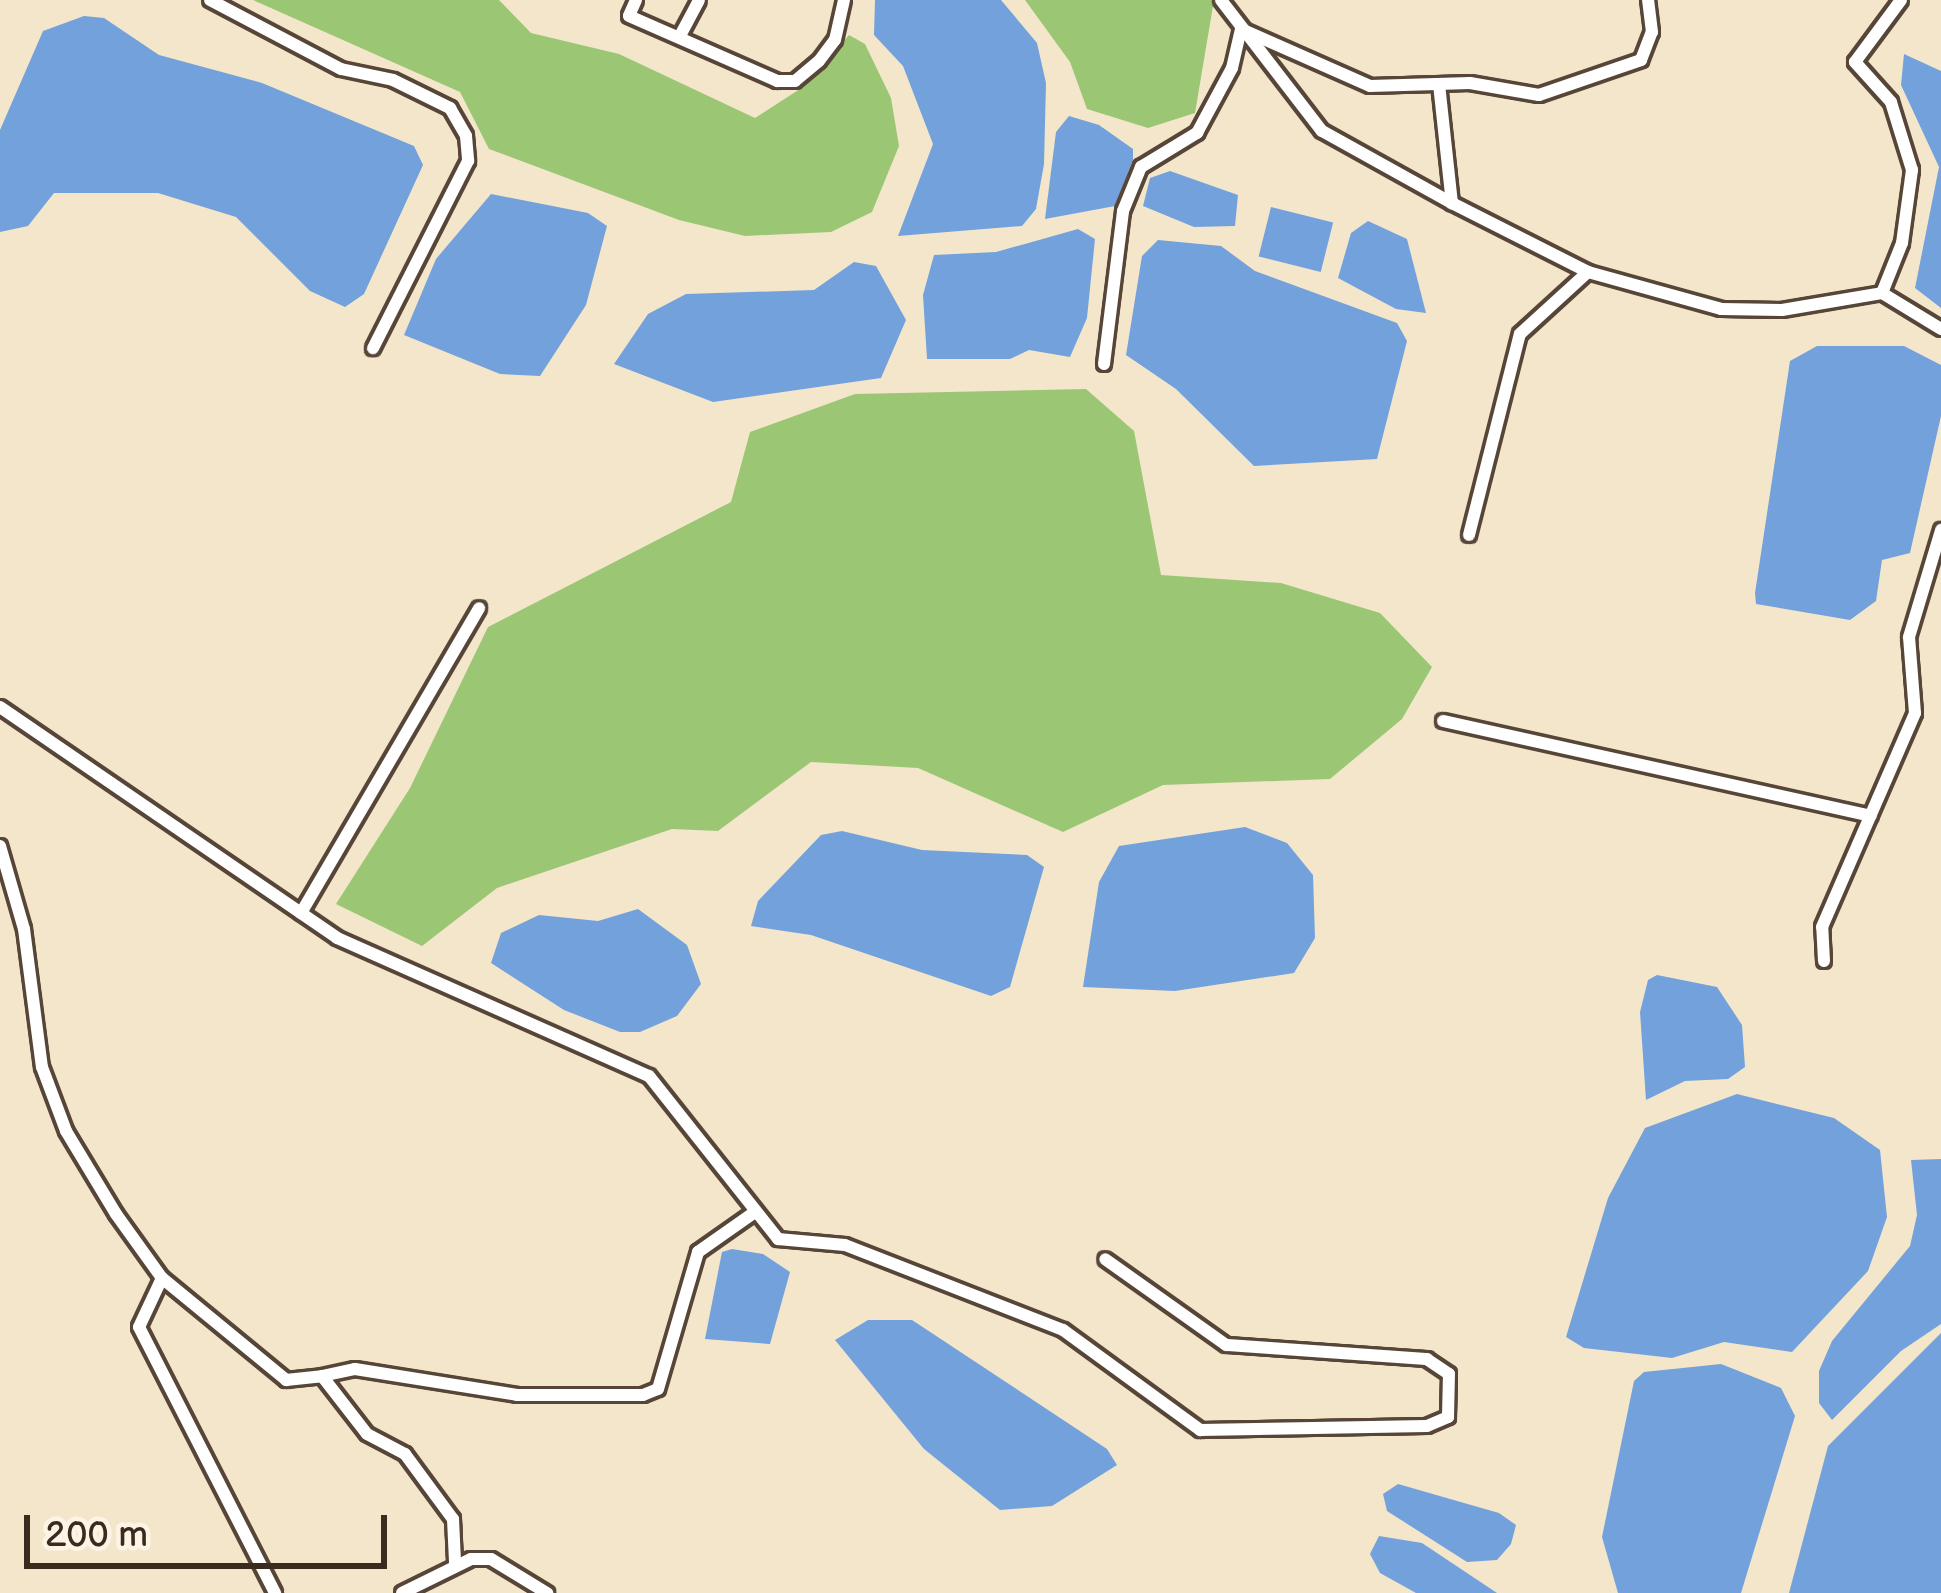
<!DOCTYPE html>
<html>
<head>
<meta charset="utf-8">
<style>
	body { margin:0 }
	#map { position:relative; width:1941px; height:1593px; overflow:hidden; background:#f4e6cb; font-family:"Balsamiq Sans",sans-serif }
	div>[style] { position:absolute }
	.green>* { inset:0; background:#9bc775 }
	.water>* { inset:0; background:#73a1dc; transform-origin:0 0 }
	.roads { filter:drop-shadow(3px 0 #574638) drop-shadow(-3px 0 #574638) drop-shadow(0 3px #574638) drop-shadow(0 -3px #574638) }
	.street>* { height:12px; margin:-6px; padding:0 6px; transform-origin:6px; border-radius:6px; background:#fff }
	span { translate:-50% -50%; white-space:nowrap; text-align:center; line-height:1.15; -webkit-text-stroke:9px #fcf5e5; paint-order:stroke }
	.scale { position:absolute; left:24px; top:1515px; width:363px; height:54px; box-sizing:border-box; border:6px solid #3b2a1e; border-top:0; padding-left:15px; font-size:36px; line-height:42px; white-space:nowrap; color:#3b2a1e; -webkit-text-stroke:9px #fcf5e5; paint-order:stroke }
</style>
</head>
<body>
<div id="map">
	<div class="green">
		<i style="clip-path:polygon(253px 0,499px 0,531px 33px,619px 54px,755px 118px,803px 87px,849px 35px,865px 44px,891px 98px,899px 146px,872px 212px,831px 232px,745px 236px,679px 220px,489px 149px,460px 92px)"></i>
		<i style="clip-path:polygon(1025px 0,1214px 0,1195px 113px,1148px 128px,1087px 109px,1070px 62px)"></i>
		<i style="clip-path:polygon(1086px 389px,1134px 431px,1161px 575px,1281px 583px,1380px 613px,1432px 667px,1402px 719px,1330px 779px,1163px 785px,1063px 832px,918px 768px,811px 762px,718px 831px,672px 829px,497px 888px,422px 946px,336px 904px,410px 788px,488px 627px,731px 502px,750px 432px,855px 394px)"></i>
	</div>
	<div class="water">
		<i style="clip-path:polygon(875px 0,1001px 0,1037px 43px,1046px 83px,1044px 164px,1036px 209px,1022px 226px,898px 236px,933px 144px,903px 66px,874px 35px)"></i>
		<i style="clip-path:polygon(84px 16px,104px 18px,159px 55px,262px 83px,414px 146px,423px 165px,364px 294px,345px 307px,310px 291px,236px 217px,158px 193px,54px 193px,28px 226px,0 232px,0 130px,43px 31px)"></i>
		<i style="clip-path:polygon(1904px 54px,1941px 71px,1941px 308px,1915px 288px,1939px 167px,1901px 85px)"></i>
		<i style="clip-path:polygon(1069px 116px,1099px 125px,1133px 149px,1133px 160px,1115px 206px,1045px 219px,1056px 132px)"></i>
		<i style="clip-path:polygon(1170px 171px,1238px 195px,1235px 226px,1194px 227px,1143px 206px,1150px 178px)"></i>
		<i style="clip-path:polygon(491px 194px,588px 213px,607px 226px,586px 305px,540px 376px,500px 374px,404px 335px,436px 259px)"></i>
		<i style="left:1271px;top:207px;width:64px;height:51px;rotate:14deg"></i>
		<i style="clip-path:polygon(1368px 221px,1407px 239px,1426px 313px,1396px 309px,1338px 278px,1351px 233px)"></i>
		<i style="clip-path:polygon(1078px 229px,1095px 239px,1087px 318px,1070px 357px,1029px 350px,1010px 359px,927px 359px,923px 295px,934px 255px,996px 252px)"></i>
		<i style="clip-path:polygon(1158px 240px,1221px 246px,1255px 271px,1397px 323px,1407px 341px,1377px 459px,1254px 466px,1176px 389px,1126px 355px,1142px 256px)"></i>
		<i style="clip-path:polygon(854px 262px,876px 266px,906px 320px,881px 378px,713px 402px,614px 364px,648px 314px,686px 294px,814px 290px)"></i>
		<i style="clip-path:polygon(1817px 346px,1904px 346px,1941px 365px,1941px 416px,1910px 553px,1882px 560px,1876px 601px,1850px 620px,1756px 604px,1755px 593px,1790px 361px)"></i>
		<i style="clip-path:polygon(1245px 827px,1287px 843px,1313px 875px,1315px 938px,1294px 973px,1175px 991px,1083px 987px,1099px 882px,1119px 846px)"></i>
		<i style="clip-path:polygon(842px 831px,922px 850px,1027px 855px,1044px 867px,1010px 987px,991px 996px,811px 935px,751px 926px,758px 901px,821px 835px)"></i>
		<i style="clip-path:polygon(638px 909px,687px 945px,701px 984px,677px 1016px,640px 1032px,620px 1032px,564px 1010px,491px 963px,501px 933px,539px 915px,598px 921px)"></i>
		<i style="clip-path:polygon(1657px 975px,1717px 987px,1742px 1025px,1745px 1067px,1728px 1079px,1685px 1081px,1646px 1100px,1640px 1012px,1648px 980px)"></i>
		<i style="clip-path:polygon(1737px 1094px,1834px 1118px,1880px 1150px,1887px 1217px,1868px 1271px,1792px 1352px,1724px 1342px,1672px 1358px,1584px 1348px,1566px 1337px,1608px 1198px,1645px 1128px)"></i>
		<i style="clip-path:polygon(1941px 1159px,1941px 1324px,1901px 1351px,1832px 1420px,1819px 1403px,1819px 1371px,1832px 1341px,1910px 1246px,1917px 1215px,1911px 1160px)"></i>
		<i style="clip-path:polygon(732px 1249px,763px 1254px,790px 1272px,770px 1344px,705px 1339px,722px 1252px)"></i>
		<i style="clip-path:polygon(868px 1320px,912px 1320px,1107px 1449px,1117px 1465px,1052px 1506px,1000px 1510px,924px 1449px,835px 1340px)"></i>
		<i style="clip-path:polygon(1941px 1333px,1941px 1593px,1789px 1593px,1828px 1446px)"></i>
		<i style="clip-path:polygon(1721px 1364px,1781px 1388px,1795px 1416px,1741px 1593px,1618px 1593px,1602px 1537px,1634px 1381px,1644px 1372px)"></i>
		<i style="clip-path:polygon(1398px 1484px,1499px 1513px,1516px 1525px,1511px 1544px,1497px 1560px,1467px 1562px,1387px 1511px,1383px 1494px)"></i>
		<i style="clip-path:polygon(1379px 1536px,1422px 1543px,1497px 1593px,1416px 1593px,1380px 1573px,1370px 1554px)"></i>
	</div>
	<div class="roads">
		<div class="street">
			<i style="left:210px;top:0;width:148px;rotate:27.8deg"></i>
			<i style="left:341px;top:69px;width:53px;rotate:11.9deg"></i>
			<i style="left:393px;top:80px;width:64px;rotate:26.2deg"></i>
			<i style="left:450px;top:108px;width:32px;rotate:60deg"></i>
			<i style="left:466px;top:136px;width:25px;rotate:85deg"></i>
			<i style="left:468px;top:161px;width:210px;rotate:116.9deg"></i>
			<i style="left:636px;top:0;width:17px;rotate:114deg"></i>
			<i style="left:629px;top:16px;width:162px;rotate:23.7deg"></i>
			<i style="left:777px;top:81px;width:18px"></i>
			<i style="left:795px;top:81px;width:31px;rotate:-40deg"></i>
			<i style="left:819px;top:61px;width:26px;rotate:-53deg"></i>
			<i style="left:835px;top:40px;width:41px;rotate:-77.3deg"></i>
			<i style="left:1221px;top:0;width:165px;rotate:52.4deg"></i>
			<i style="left:1322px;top:131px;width:149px;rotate:29deg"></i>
			<i style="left:1452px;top:203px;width:153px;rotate:26.9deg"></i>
			<i style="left:1588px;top:272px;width:138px;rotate:15.5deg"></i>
			<i style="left:1721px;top:309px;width:61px;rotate:0.9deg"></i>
			<i style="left:1782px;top:310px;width:101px;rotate:-9.6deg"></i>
			<i style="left:1882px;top:293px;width:54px;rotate:-68.2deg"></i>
			<i style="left:1902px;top:243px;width:74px;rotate:-82.2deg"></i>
			<i style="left:1912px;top:170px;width:71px;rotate:-107.2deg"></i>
			<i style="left:1891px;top:102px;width:54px;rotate:-132deg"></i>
			<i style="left:1855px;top:62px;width:77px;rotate:-53.4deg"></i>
			<i style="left:681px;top:34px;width:38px;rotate:-62deg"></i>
			<i style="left:1439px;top:84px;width:120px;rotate:83.8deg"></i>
			<i style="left:1882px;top:293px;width:69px;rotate:31.4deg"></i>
			<i style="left:1104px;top:364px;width:154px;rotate:-82.9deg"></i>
			<i style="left:1123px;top:211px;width:48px;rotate:-67.8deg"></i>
			<i style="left:1141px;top:167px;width:66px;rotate:-31.3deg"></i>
			<i style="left:1197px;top:133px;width:74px;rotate:-61.7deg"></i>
			<i style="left:1232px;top:68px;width:40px;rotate:-77deg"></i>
			<i style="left:1241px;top:29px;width:141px;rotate:23.8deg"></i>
			<i style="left:1370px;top:86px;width:100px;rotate:-1.7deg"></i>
			<i style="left:1470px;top:83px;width:70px;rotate:9.9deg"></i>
			<i style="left:1539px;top:95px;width:108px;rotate:-18.9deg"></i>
			<i style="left:1641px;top:60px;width:30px;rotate:-69deg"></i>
			<i style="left:1652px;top:32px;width:32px;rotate:-97deg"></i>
			<i style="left:1469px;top:535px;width:207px;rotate:-75.8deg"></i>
			<i style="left:1520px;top:334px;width:92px;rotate:-42.4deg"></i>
			<i style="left:0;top:707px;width:409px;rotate:34.4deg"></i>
			<i style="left:337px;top:938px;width:341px;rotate:23.9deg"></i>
			<i style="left:649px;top:1076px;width:208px;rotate:51.6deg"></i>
			<i style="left:778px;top:1239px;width:67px;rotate:5.1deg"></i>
			<i style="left:845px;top:1245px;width:234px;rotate:21.3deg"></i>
			<i style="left:1063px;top:1330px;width:170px;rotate:36.1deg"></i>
			<i style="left:1200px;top:1430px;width:227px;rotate:-1deg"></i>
			<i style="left:1427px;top:1426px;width:23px;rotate:-23deg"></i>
			<i style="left:1448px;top:1417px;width:43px;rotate:-88.7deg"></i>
			<i style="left:1449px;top:1374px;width:27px;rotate:-146deg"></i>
			<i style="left:1427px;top:1359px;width:201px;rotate:-176deg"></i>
			<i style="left:1226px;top:1345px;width:148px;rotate:-144.6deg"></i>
			<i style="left:1443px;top:721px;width:438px;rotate:12.5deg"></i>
			<i style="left:0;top:846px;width:86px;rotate:73.9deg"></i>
			<i style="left:24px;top:929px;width:139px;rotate:82.6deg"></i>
			<i style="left:42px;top:1067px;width:68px;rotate:69.4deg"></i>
			<i style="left:66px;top:1131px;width:97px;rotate:58.9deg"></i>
			<i style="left:116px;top:1214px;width:79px;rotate:54.3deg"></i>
			<i style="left:162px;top:1278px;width:161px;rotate:39.4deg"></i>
			<i style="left:286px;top:1380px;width:36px;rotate:-6deg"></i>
			<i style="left:322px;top:1376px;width:73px;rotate:52.2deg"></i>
			<i style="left:367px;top:1434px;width:43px;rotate:27.8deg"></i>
			<i style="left:405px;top:1454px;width:81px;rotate:53.6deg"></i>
			<i style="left:453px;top:1519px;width:43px;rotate:87.3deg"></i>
			<i style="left:301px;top:913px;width:353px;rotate:-59.7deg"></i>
			<i style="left:1824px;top:961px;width:34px;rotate:-93deg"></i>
			<i style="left:1822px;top:927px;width:233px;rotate:-66.5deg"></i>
			<i style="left:1915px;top:713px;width:76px;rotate:-94.5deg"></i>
			<i style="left:1909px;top:637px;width:112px;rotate:-73.3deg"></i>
			<i style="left:162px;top:1278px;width:54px;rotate:115.1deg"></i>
			<i style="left:139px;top:1327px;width:299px;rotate:62.9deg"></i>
			<i style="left:322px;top:1376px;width:34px;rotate:-12deg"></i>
			<i style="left:355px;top:1369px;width:164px;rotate:9.1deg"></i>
			<i style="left:517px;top:1395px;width:126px"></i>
			<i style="left:643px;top:1395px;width:16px;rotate:-22deg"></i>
			<i style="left:658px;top:1389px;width:143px;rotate:-73.7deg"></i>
			<i style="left:698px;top:1252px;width:70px;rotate:-35.1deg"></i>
			<i style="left:402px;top:1593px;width:77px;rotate:-26.2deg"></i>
			<i style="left:471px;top:1559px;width:20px"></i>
			<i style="left:491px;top:1559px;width:66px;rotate:31.3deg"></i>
		</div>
	</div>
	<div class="scale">200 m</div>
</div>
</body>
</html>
